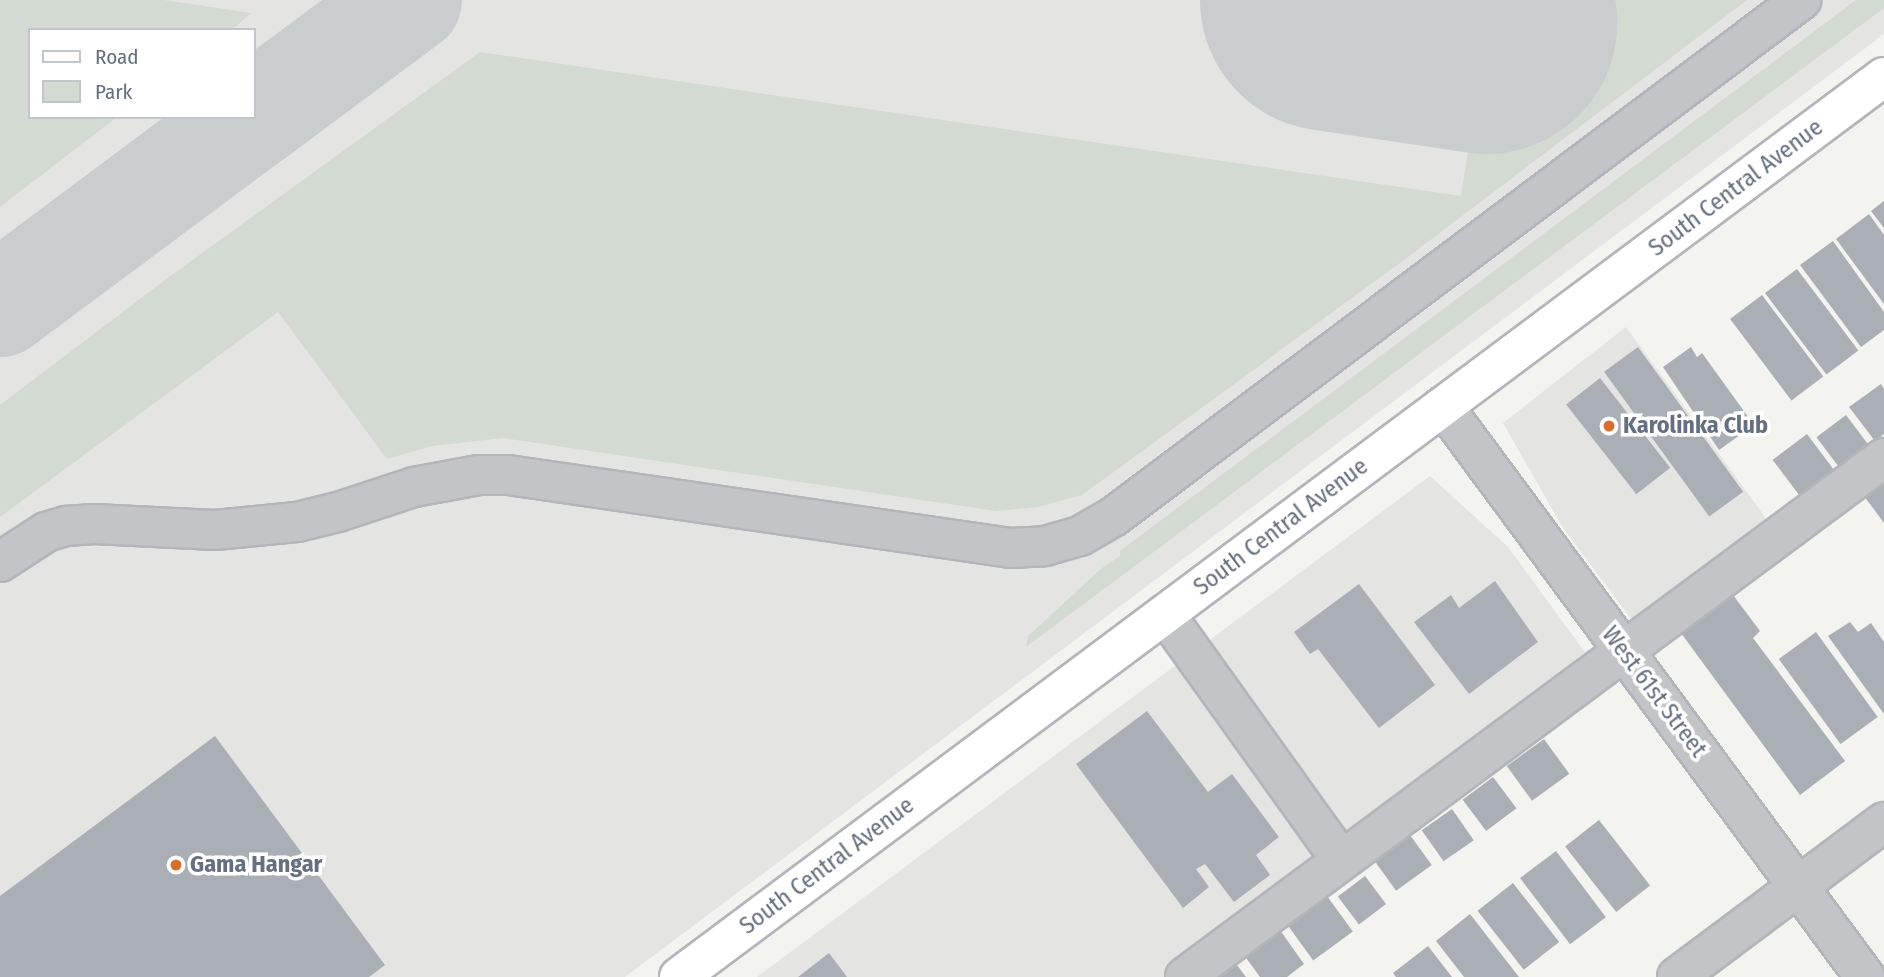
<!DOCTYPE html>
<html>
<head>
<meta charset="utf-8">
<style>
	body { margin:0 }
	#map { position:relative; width:1884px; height:977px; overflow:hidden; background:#f3f4f0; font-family:"Fira Sans Condensed",sans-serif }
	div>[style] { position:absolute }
	.built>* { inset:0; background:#e4e4e3 }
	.green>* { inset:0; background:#d3dad1 }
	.taxiway>* { height:105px; margin:-52.5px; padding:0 52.5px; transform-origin:52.5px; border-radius:52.5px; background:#cacdce }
	.runway>* { height:262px; margin:-131px; padding:0 131px; transform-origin:131px; border-radius:131px; background:#cacdce }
	.building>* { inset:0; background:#aaafb5; transform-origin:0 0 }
	.roads { filter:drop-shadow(2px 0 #b3b5b9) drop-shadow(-2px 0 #b3b5b9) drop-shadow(0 2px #b3b5b9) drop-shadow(0 -2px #b3b5b9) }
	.minor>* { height:38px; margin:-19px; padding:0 19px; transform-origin:19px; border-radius:19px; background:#c2c4c8 }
	.major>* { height:38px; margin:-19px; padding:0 19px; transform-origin:19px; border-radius:19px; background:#fff }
	.dots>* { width:19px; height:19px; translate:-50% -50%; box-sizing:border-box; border:4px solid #fff; border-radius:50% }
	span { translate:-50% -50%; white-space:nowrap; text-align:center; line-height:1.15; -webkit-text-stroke:7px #fff; paint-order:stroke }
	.street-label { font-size:24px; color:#656f7f }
	.poi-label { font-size:24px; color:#656f7f; font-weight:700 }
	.left { translate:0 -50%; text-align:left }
	.legend { position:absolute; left:28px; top:28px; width:228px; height:91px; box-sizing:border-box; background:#fff; border:2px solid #c1c5cc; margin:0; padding:9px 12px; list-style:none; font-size:21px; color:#656f7f }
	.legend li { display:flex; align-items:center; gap:14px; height:35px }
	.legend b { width:35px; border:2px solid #c1c5cc }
</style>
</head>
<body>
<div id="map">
	<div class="built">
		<i style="clip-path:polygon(evenodd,0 0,1884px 0,1884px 34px,625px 977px,0 977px,0 0,30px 30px,254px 30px,254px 117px,30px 117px,30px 30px)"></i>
		<i style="clip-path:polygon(1626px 327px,1779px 536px,1644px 636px,1563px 528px,1503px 423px)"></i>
		<i style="clip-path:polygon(1430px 476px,1508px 547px,1598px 670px,1187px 977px,757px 977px)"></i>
	</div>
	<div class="green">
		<i style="clip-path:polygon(0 0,164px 0,251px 13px,232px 30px,30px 30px,30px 117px,117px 117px,0 207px)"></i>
		<i style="clip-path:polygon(1491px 0,1747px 0,1400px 263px,1082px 495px,1038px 507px,996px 511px,503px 438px,432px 446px,387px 459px,278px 312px,0 517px,0 405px,169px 277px,480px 52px,1461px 196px)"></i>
		<i style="clip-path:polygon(1856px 0,1884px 0,1884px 8px,1026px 647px,1028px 636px,1102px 568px,1120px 556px,1120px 551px)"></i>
	</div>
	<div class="taxiway">
		<i style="left:254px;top:115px;width:193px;rotate:-36.6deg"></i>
		<i style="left:0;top:304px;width:313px;rotate:-36.7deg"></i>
	</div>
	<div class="runway">
		<i style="left:1331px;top:0;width:157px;rotate:8.4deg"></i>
	</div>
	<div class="building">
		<i style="clip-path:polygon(1884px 201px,1884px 228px,1871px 211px)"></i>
		<i style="clip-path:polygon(1869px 214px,1884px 235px,1884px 304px,1836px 239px)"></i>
		<i style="clip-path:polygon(1833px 241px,1884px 312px,1884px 330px,1861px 347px,1800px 265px)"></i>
		<i style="left:1797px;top:269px;width:102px;height:40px;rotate:53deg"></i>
		<i style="left:1762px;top:295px;width:102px;height:40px;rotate:53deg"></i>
		<i style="left:1638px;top:347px;width:179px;height:42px;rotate:54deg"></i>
		<i style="clip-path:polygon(1691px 347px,1697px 357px,1702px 353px,1754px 425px,1719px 450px,1663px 367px)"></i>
		<i style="left:1600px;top:378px;width:114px;height:43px;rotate:52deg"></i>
		<i style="clip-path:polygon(1881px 384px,1884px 389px,1884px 434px,1875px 441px,1849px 407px)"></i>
		<i style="left:1846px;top:415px;width:36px;height:37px;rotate:53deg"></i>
		<i style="left:1807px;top:434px;width:44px;height:43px;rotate:53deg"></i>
		<i style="clip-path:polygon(1884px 481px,1884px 523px,1864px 496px)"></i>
		<i style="clip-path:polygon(1495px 581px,1538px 642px,1469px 694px,1414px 622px,1451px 595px,1459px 608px)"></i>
		<i style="clip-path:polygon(1359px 584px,1435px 685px,1379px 728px,1318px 649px,1310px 654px,1294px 632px)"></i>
		<i style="clip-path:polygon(1730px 591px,1760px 631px,1753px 638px,1845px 761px,1800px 795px,1678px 629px)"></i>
		<i style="clip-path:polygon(1850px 622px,1858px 632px,1871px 623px,1884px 642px,1884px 714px,1828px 636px)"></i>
		<i style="left:1816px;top:632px;width:105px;height:46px;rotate:54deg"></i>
		<i style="clip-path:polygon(1147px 711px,1208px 792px,1232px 774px,1279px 837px,1256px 855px,1270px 875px,1234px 902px,1205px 864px,1196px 869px,1209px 887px,1183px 908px,1076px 764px)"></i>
		<i style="clip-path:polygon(215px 736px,385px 965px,369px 977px,0 977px,0 896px)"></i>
		<i style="left:1544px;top:739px;width:43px;height:46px;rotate:54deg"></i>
		<i style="left:1493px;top:777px;width:39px;height:38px;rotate:53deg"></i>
		<i style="left:1452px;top:809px;width:38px;height:37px;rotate:55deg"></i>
		<i style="left:1599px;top:820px;width:83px;height:43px;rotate:52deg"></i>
		<i style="left:1410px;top:835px;width:37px;height:44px;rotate:54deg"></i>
		<i style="left:1556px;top:851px;width:83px;height:45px;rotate:53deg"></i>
		<i style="left:1365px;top:876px;width:35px;height:34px;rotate:53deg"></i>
		<i style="left:1513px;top:883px;width:75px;height:45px;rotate:52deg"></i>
		<i style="left:1327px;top:896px;width:44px;height:49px;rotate:54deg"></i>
		<i style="clip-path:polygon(1470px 914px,1519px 977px,1464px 977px,1436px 941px)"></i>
		<i style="clip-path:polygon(1280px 930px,1304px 964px,1287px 977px,1260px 977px,1244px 955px)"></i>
		<i style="clip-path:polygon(1428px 946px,1452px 977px,1396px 977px,1393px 973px)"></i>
		<i style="clip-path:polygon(829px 953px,847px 977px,798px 977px)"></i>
		<i style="clip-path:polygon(1237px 965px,1246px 977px,1221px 977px)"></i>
	</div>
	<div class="roads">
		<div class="minor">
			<i style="left:1443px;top:406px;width:710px;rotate:53.53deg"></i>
			<i style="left:0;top:562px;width:55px;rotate:-33.1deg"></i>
			<i style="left:46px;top:532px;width:21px;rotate:-17deg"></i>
			<i style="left:66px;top:526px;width:28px;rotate:-4deg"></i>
			<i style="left:94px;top:524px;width:121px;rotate:2.8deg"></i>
			<i style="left:215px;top:530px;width:82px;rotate:-5.6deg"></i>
			<i style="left:297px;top:522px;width:42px;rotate:-13.7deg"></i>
			<i style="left:338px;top:512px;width:80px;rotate:-18.2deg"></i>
			<i style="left:414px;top:487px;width:66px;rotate:-10.5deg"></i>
			<i style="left:479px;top:475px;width:29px"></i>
			<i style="left:508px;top:475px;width:508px;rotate:8.26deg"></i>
			<i style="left:1011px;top:548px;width:34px;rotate:-3deg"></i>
			<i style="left:1045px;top:546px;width:36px;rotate:-16deg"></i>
			<i style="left:1080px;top:536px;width:38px;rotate:-30deg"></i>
			<i style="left:1113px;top:517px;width:861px;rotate:-36.92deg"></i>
			<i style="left:1165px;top:614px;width:302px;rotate:54.4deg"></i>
			<i style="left:1185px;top:977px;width:871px;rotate:-36.59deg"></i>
			<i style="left:1677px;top:977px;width:259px;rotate:-36.8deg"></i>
		</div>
		<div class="major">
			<i style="left:679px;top:977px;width:1504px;rotate:-36.76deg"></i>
		</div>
	</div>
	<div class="dots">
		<i style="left:1609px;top:426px;background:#d56f2f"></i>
		<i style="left:176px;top:865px;background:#d56f2f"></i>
	</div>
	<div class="street-label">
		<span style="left:1736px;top:188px;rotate:-37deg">South Central Avenue</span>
		<span style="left:1281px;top:527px;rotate:-37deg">South Central Avenue</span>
		<span style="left:1654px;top:692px;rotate:53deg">West 61st Street</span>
		<span style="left:827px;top:866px;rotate:-37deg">South Central Avenue</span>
	</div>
	<div class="poi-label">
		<span class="left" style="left:1623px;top:426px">Karolinka Club</span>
		<span class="left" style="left:190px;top:865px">Gama Hangar</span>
	</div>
	<ul class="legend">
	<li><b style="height:9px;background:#fff"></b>Road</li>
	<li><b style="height:19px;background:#d3dad1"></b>Park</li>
	</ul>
</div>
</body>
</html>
